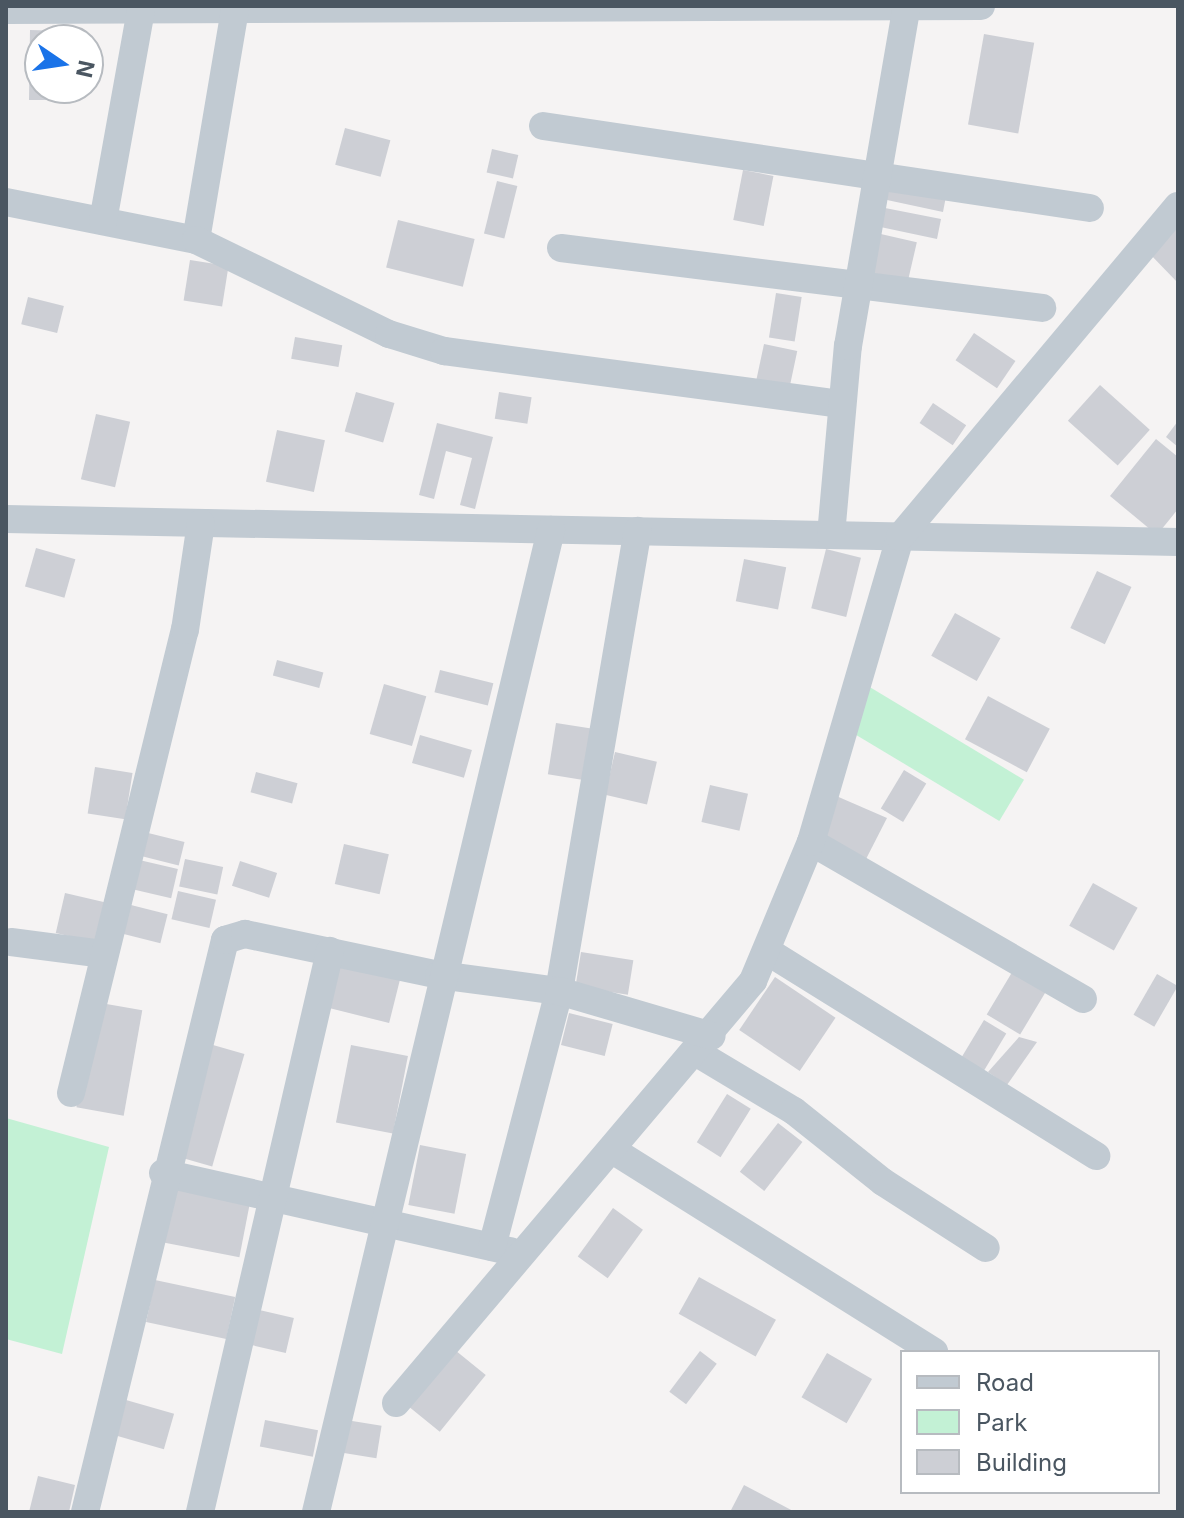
<!DOCTYPE html>
<html>
<head>
<meta charset="utf-8">
<style>
	body { margin:0 }
	#map { position:relative; width:1184px; height:1518px; overflow:hidden; background:#f5f3f3; font-family:Inter,sans-serif }
	div>[style] { position:absolute }
	.green>* { inset:0; background:#c3f1d5; transform-origin:0 0 }
	.building>* { inset:0; background:#cdcfd5; transform-origin:0 0 }
	.minor>* { height:28px; margin:-14px; padding:0 14px; transform-origin:14px; border-radius:14px; background:#c1cad2 }
	span { translate:-50% -50%; white-space:nowrap; text-align:center; line-height:1.15; -webkit-text-stroke:8px #fff; paint-order:stroke }
	.frame { position:absolute; inset:0; border:8px solid #4a5661; pointer-events:none }
	.legend { position:absolute; left:900px; top:1350px; width:260px; height:144px; box-sizing:border-box; background:#fff; border:2px solid #b7bbc0; margin:0; padding:10px 14px; list-style:none; font-size:24px; color:#4a5661 }
	.legend li { display:flex; align-items:center; gap:16px; height:40px }
	.legend b { width:40px; border:2px solid #b7bbc0 }
	.north { position:absolute; left:24px; top:24px; width:80px; height:80px; box-sizing:border-box; background:#fff; border:2px solid #b7bbc0; border-radius:50%; rotate:103deg; font-size:22px; font-weight:700; line-height:32px; text-align:center; color:#4a5661 }
	.north::after { content:''; display:block; margin:auto; width:28px; height:36px; background:#1a73e8; clip-path:polygon(50% 0,100% 100%,50% 72%,0 100%) }
</style>
</head>
<body>
<div id="map">
	<div class="green">
		<i style="left:868px;top:686px;width:182px;height:48px;rotate:31deg"></i>
		<i style="clip-path:polygon(6px 1118px,109px 1147px,62px 1354px,6px 1339px)"></i>
	</div>
	<div class="building">
		<i style="clip-path:polygon(30px 30px,65px 31px,65px 40px,40px 40px,40px 88px,64px 88px,64px 100px,29px 100px)"></i>
		<i style="left:984px;top:34px;width:51px;height:92px;rotate:10deg"></i>
		<i style="left:345px;top:128px;width:47px;height:38px;rotate:15deg"></i>
		<i style="left:492px;top:149px;width:27px;height:24px;rotate:13deg"></i>
		<i style="left:743px;top:170px;width:31px;height:51px;rotate:11deg"></i>
		<i style="clip-path:polygon(881px 177px,947px 191px,943px 212px,887px 200px,885px 208px,941px 219px,937px 239px,871px 225px)"></i>
		<i style="left:497px;top:181px;width:21px;height:54px;rotate:14deg"></i>
		<i style="left:398px;top:220px;width:79px;height:49px;rotate:14deg"></i>
		<i style="clip-path:polygon(1178px 220px,1178px 283px,1147px 251px)"></i>
		<i style="left:872px;top:232px;width:46px;height:48px;rotate:13deg"></i>
		<i style="left:190px;top:260px;width:39px;height:41px;rotate:9deg"></i>
		<i style="left:776px;top:293px;width:26px;height:45px;rotate:9deg"></i>
		<i style="left:28px;top:297px;width:37px;height:28px;rotate:14deg"></i>
		<i style="left:974px;top:333px;width:50px;height:33px;rotate:34deg"></i>
		<i style="left:295px;top:337px;width:48px;height:22px;rotate:10deg"></i>
		<i style="left:764px;top:344px;width:34px;height:43px;rotate:12deg"></i>
		<i style="left:1100px;top:385px;width:67px;height:48px;rotate:42deg"></i>
		<i style="left:356px;top:392px;width:40px;height:41px;rotate:16deg"></i>
		<i style="left:499px;top:392px;width:33px;height:27px;rotate:9deg"></i>
		<i style="left:933px;top:403px;width:40px;height:24px;rotate:34deg"></i>
		<i style="left:96px;top:414px;width:35px;height:67px;rotate:13deg"></i>
		<i style="clip-path:polygon(1178px 421px,1178px 447px,1166px 437px)"></i>
		<i style="clip-path:polygon(437px 423px,493px 437px,475px 509px,460px 505px,472px 458px,446px 451px,434px 499px,419px 495px)"></i>
		<i style="left:277px;top:430px;width:49px;height:53px;rotate:12deg"></i>
		<i style="clip-path:polygon(1156px 439px,1178px 457px,1178px 509px,1157px 535px,1110px 496px)"></i>
		<i style="left:36px;top:548px;width:41px;height:40px;rotate:16deg"></i>
		<i style="left:826px;top:549px;width:36px;height:61px;rotate:14deg"></i>
		<i style="left:744px;top:559px;width:43px;height:43px;rotate:11deg"></i>
		<i style="left:1097px;top:571px;width:38px;height:63px;rotate:25deg"></i>
		<i style="left:955px;top:613px;width:52px;height:49px;rotate:29deg"></i>
		<i style="left:277px;top:660px;width:48px;height:16px;rotate:15deg"></i>
		<i style="left:440px;top:670px;width:55px;height:23px;rotate:14deg"></i>
		<i style="left:384px;top:684px;width:44px;height:52px;rotate:16deg"></i>
		<i style="left:988px;top:696px;width:70px;height:49px;rotate:28deg"></i>
		<i style="left:556px;top:723px;width:39px;height:52px;rotate:9deg"></i>
		<i style="left:420px;top:735px;width:54px;height:29px;rotate:16deg"></i>
		<i style="left:615px;top:752px;width:43px;height:44px;rotate:13deg"></i>
		<i style="left:95px;top:767px;width:38px;height:47px;rotate:9deg"></i>
		<i style="left:904px;top:770px;width:26px;height:45px;rotate:31deg"></i>
		<i style="left:256px;top:772px;width:43px;height:21px;rotate:15deg"></i>
		<i style="left:710px;top:785px;width:39px;height:38px;rotate:13deg"></i>
		<i style="clip-path:polygon(834px 795px,887px 818px,865px 861px,818px 832px)"></i>
		<i style="left:136px;top:830px;width:50px;height:24px;rotate:14deg"></i>
		<i style="left:344px;top:844px;width:46px;height:41px;rotate:13deg"></i>
		<i style="left:135px;top:859px;width:44px;height:30px;rotate:13deg"></i>
		<i style="left:185px;top:859px;width:39px;height:28px;rotate:12deg"></i>
		<i style="left:240px;top:861px;width:39px;height:26px;rotate:18deg"></i>
		<i style="left:1093px;top:883px;width:51px;height:49px;rotate:29deg"></i>
		<i style="left:178px;top:891px;width:39px;height:29px;rotate:13deg"></i>
		<i style="left:65px;top:893px;width:44px;height:41px;rotate:13deg"></i>
		<i style="left:123px;top:903px;width:46px;height:30px;rotate:14deg"></i>
		<i style="left:581px;top:952px;width:53px;height:35px;rotate:9deg"></i>
		<i style="left:335px;top:959px;width:68px;height:49px;rotate:14deg"></i>
		<i style="left:1014px;top:969px;width:39px;height:53px;rotate:31deg"></i>
		<i style="left:1157px;top:974px;width:24px;height:47px;rotate:30deg"></i>
		<i style="left:775px;top:977px;width:73px;height:64px;rotate:34deg"></i>
		<i style="left:95px;top:1002px;width:48px;height:107px;rotate:10deg"></i>
		<i style="left:569px;top:1013px;width:45px;height:33px;rotate:14deg"></i>
		<i style="left:984px;top:1020px;width:26px;height:49px;rotate:31deg"></i>
		<i style="clip-path:polygon(1019px 1037px,1037px 1042px,1007px 1085px,988px 1072px)"></i>
		<i style="left:206px;top:1043px;width:40px;height:117px;rotate:16deg"></i>
		<i style="left:351px;top:1045px;width:58px;height:79px;rotate:11deg"></i>
		<i style="left:727px;top:1094px;width:28px;height:57px;rotate:32deg"></i>
		<i style="left:778px;top:1123px;width:31px;height:62px;rotate:38deg"></i>
		<i style="left:420px;top:1145px;width:47px;height:61px;rotate:11deg"></i>
		<i style="left:167px;top:1184px;width:85px;height:58px;rotate:11deg"></i>
		<i style="left:613px;top:1208px;width:37px;height:60px;rotate:36deg"></i>
		<i style="left:699px;top:1277px;width:88px;height:42px;rotate:29deg"></i>
		<i style="left:155px;top:1280px;width:82px;height:43px;rotate:12deg"></i>
		<i style="left:251px;top:1308px;width:44px;height:36px;rotate:13deg"></i>
		<i style="left:450px;top:1346px;width:46px;height:73px;rotate:39deg"></i>
		<i style="left:700px;top:1351px;width:21px;height:51px;rotate:37deg"></i>
		<i style="left:827px;top:1353px;width:52px;height:51px;rotate:30deg"></i>
		<i style="left:126px;top:1400px;width:50px;height:37px;rotate:16deg"></i>
		<i style="left:265px;top:1420px;width:54px;height:27px;rotate:11deg"></i>
		<i style="left:346px;top:1420px;width:36px;height:33px;rotate:9deg"></i>
		<i style="clip-path:polygon(38px 1476px,75px 1485px,69px 1512px,29px 1512px)"></i>
		<i style="clip-path:polygon(744px 1485px,795px 1512px,730px 1512px)"></i>
	</div>
	<div class="minor">
		<i style="left:6px;top:10px;width:975px;rotate:-0.24deg"></i>
		<i style="left:543px;top:126px;width:553px;rotate:8.53deg"></i>
		<i style="left:6px;top:202px;width:194px;rotate:11.3deg"></i>
		<i style="left:196px;top:240px;width:234px;rotate:-80.4deg"></i>
		<i style="left:103px;top:221px;width:215px;rotate:-79.8deg"></i>
		<i style="left:196px;top:240px;width:215px;rotate:26deg"></i>
		<i style="left:389px;top:334px;width:58px;rotate:17.2deg"></i>
		<i style="left:444px;top:351px;width:401px;rotate:7.6deg"></i>
		<i style="left:561px;top:248px;width:485px;rotate:7.1deg"></i>
		<i style="left:6px;top:519px;width:1172px;rotate:1.12deg"></i>
		<i style="left:831px;top:535px;width:190px;rotate:-84.9deg"></i>
		<i style="left:848px;top:346px;width:345px;rotate:-80.2deg"></i>
		<i style="left:811px;top:842px;width:314px;rotate:30deg"></i>
		<i style="left:11px;top:942px;width:94px;rotate:7.4deg"></i>
		<i style="left:767px;top:951px;width:388px;rotate:31.9deg"></i>
		<i style="left:697px;top:1053px;width:113px;rotate:30.9deg"></i>
		<i style="left:794px;top:1111px;width:114px;rotate:38.6deg"></i>
		<i style="left:883px;top:1182px;width:122px;rotate:32.7deg"></i>
		<i style="left:71px;top:1093px;width:477px;rotate:-76.2deg"></i>
		<i style="left:185px;top:630px;width:108px;rotate:-81.5deg"></i>
		<i style="left:614px;top:1151px;width:378px;rotate:32.1deg"></i>
		<i style="left:163px;top:1173px;width:356px;rotate:12.7deg"></i>
		<i style="left:492px;top:1247px;width:265px;rotate:-75.3deg"></i>
		<i style="left:559px;top:991px;width:467px;rotate:-80.3deg"></i>
		<i style="left:396px;top:1403px;width:553px;rotate:-49.77deg"></i>
		<i style="left:753px;top:981px;width:151px;rotate:-67.4deg"></i>
		<i style="left:811px;top:842px;width:318px;rotate:-73.7deg"></i>
		<i style="left:900px;top:537px;width:432px;rotate:-50deg"></i>
		<i style="left:85px;top:1512px;width:589px;rotate:-76.25deg"></i>
		<i style="left:225px;top:940px;width:21px;rotate:-17deg"></i>
		<i style="left:245px;top:934px;width:198px;rotate:11.9deg"></i>
		<i style="left:439px;top:975px;width:121px;rotate:7.6deg"></i>
		<i style="left:559px;top:991px;width:159px;rotate:16.4deg"></i>
		<i style="left:200px;top:1512px;width:576px;rotate:-76.95deg"></i>
		<i style="left:316px;top:1512px;width:1010px;rotate:-76.54deg"></i>
	</div>
	<div class="frame"></div>
	<ul class="legend">
	<li><b style="height:10px;background:#c1cad2"></b>Road</li>
	<li><b style="height:22px;background:#c3f1d5"></b>Park</li>
	<li><b style="height:22px;background:#cdcfd5"></b>Building</li>
	</ul>
	<div class="north">N</div>
</div>
</body>
</html>
